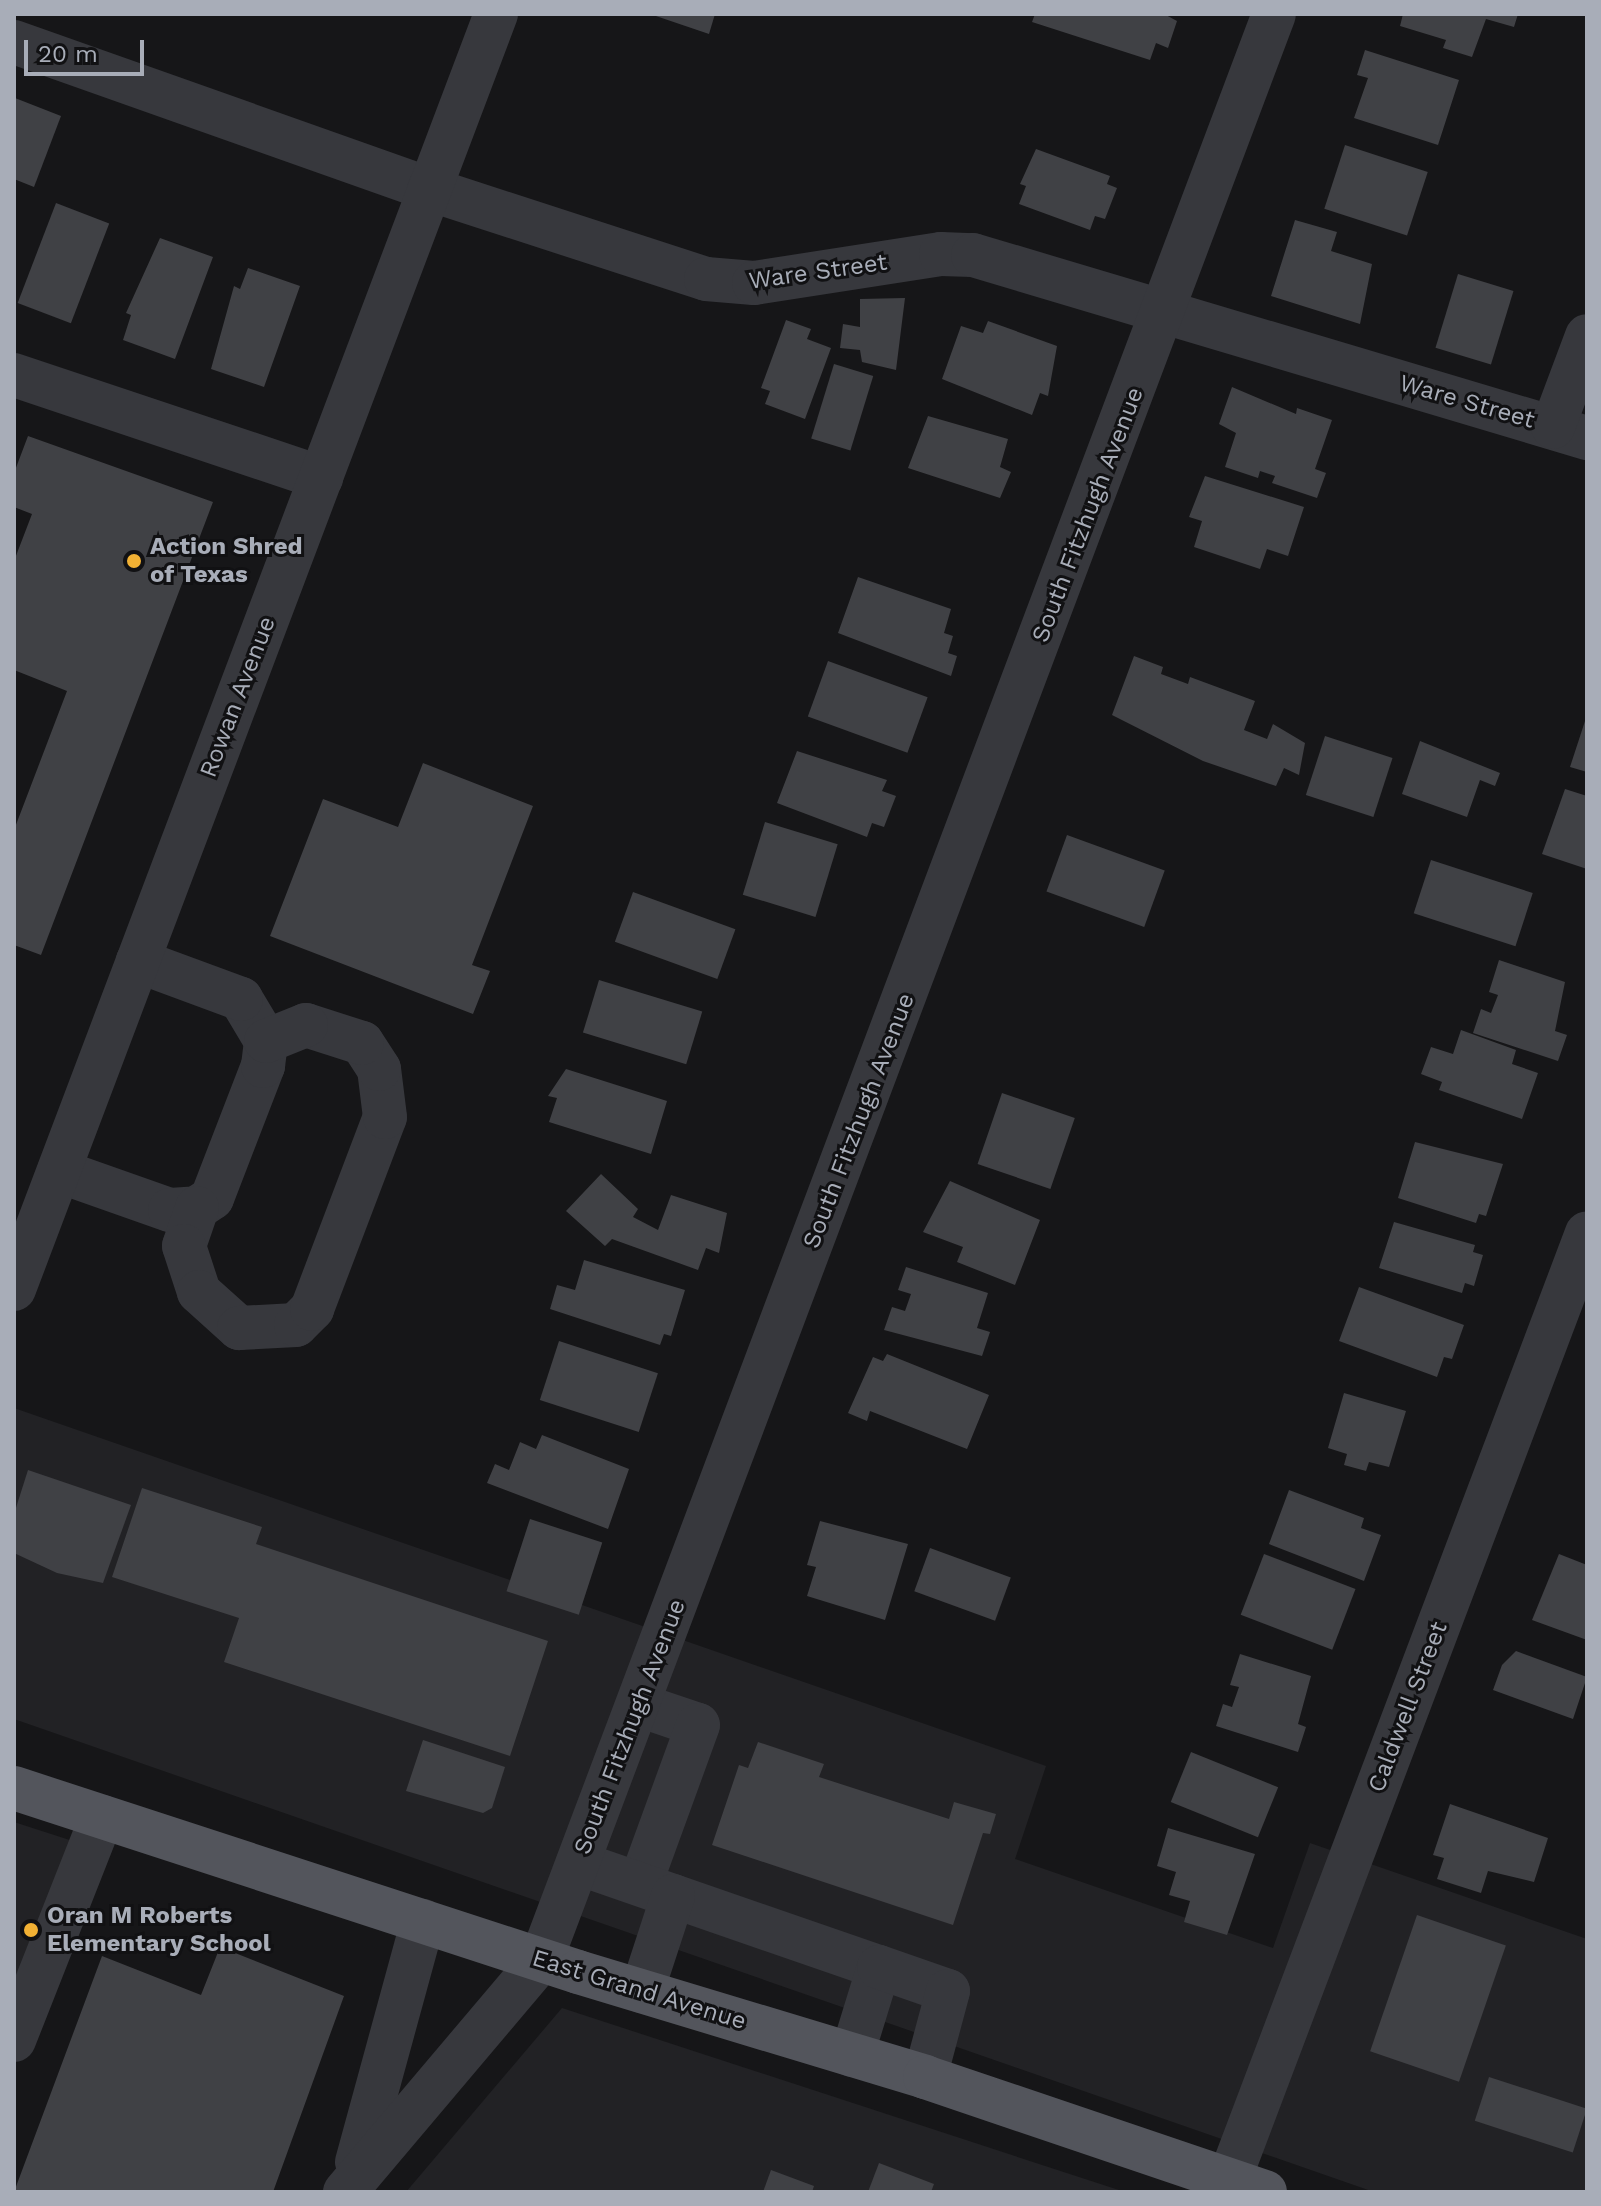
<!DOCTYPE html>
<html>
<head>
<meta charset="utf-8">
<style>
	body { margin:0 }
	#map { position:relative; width:1601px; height:2206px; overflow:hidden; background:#161618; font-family:"Work Sans",sans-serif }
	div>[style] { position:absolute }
	.built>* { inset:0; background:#222225 }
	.building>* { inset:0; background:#404145; transform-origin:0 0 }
	.minor>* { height:44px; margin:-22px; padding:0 22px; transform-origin:22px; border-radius:22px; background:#37383d }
	.major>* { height:44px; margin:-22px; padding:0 22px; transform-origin:22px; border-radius:22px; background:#53555c }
	.dots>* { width:22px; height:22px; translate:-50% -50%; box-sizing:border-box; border:4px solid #111113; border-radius:50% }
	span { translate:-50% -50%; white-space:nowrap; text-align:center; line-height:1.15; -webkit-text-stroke:6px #111113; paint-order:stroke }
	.street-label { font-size:24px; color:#a8adb8 }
	.poi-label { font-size:24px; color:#a8adb8; font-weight:700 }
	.left { translate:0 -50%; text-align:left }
	.frame { position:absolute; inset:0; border:16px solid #a8adb8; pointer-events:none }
	.scale { position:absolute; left:24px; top:40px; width:120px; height:36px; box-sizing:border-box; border:4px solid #a8adb8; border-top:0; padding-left:10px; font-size:24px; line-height:28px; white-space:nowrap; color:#a8adb8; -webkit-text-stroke:6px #111113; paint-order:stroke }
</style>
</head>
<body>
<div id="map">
	<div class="built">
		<i style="clip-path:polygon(14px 1408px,1046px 1766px,1015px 1859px,1273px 1948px,1310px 1843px,1587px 1939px,1587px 2192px,1374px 2192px,14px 1719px)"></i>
		<i style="clip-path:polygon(14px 1822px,82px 1844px,14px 2016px)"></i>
		<i style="clip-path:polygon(562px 2008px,1125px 2192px,406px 2192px)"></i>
	</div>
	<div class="building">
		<i style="clip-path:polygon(650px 14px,715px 14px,709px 34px)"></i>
		<i style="clip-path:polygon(1035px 14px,1164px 14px,1177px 21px,1168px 48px,1156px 43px,1150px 60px,1032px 22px)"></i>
		<i style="clip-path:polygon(1403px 14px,1518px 14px,1514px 27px,1486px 19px,1472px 57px,1443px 48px,1446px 40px,1400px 26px)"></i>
		<i style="clip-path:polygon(1365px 50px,1459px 80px,1438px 145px,1354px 118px,1368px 78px,1357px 75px)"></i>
		<i style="clip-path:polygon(15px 98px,61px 116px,34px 187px,14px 179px)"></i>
		<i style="left:1345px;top:145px;width:87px;height:67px;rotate:18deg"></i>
		<i style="clip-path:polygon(1036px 149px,1110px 176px,1107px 184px,1117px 188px,1105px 219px,1095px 216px,1090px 230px,1019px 204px,1026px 186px,1020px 184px)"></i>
		<i style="left:56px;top:203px;width:57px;height:107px;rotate:21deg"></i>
		<i style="clip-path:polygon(1295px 220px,1337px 232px,1331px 251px,1372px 264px,1360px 324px,1271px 296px)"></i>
		<i style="clip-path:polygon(160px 238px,213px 257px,175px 359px,123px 340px,131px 315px,126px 313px)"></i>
		<i style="clip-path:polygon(248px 268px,300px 286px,264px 387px,211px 369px,234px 286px,240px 289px)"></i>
		<i style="left:1458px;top:274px;width:58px;height:77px;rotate:17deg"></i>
		<i style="clip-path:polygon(905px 298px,896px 370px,862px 362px,860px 350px,840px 348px,843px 324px,860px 327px,860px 299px)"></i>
		<i style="clip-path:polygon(786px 320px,811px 329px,807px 339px,831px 348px,805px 419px,765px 404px,770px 391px,761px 388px)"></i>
		<i style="clip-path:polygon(988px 321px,1057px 346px,1048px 396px,1040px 393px,1032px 415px,942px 379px,961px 326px,983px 333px)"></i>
		<i style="left:834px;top:364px;width:41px;height:78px;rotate:17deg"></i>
		<i style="clip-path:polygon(1232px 387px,1296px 414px,1297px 408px,1332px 420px,1315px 469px,1326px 473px,1317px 498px,1272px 483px,1275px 476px,1260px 471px,1258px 478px,1225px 467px,1236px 433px,1219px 424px)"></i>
		<i style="clip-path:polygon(928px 416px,1008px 439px,1000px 467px,1011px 472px,1000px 498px,908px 468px)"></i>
		<i style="clip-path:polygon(28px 436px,213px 502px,41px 955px,14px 945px,14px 830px,67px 691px,14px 670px,14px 561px,32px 514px,14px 507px,14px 473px)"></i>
		<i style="clip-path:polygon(1205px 476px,1304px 507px,1288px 556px,1267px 549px,1260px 569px,1194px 547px,1202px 521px,1189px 517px)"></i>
		<i style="clip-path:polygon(858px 577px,951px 609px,944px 633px,953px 636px,948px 653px,957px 656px,951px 676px,838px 633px)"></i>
		<i style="clip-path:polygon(1134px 656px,1163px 667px,1161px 674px,1188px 684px,1190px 677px,1255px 701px,1244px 730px,1267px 739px,1273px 724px,1305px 743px,1299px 775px,1284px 768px,1276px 786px,1203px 761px,1112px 715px)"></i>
		<i style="left:828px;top:661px;width:106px;height:59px;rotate:20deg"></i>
		<i style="clip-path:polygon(1586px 718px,1587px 718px,1587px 772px,1570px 767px)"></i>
		<i style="left:1325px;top:736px;width:71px;height:62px;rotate:18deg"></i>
		<i style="clip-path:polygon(1420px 741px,1500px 773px,1495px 786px,1480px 780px,1467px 817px,1402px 794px)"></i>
		<i style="clip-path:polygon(797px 751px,887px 780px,882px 791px,896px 796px,884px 827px,872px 823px,867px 837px,777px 803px)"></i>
		<i style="clip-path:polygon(423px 763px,533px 806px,472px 965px,490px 971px,473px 1014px,270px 936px,323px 799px,398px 827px)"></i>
		<i style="clip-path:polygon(1565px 789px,1587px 796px,1587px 869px,1542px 854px)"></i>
		<i style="left:765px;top:822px;width:76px;height:76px;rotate:17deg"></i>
		<i style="left:1067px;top:835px;width:104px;height:60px;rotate:20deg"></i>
		<i style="left:1431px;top:860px;width:107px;height:56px;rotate:18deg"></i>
		<i style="left:633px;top:892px;width:109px;height:53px;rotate:20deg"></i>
		<i style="clip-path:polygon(1499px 960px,1565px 982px,1555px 1031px,1567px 1035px,1558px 1061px,1473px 1033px,1481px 1009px,1491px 1013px,1498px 995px,1489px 992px)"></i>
		<i style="left:599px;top:980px;width:108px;height:55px;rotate:17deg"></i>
		<i style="clip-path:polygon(1461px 1030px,1516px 1050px,1512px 1064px,1538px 1073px,1522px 1119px,1439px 1090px,1442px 1082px,1421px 1074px,1431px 1047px,1453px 1054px)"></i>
		<i style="clip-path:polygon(566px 1069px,667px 1101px,651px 1154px,549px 1122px,557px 1098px,548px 1096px)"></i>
		<i style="left:1002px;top:1093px;width:77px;height:75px;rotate:19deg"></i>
		<i style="clip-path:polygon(1415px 1142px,1503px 1164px,1486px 1216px,1479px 1214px,1476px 1223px,1398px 1198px)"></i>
		<i style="clip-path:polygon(601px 1174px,638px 1209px,633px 1217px,658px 1230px,671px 1195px,727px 1213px,719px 1253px,706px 1248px,698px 1270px,612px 1239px,605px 1246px,566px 1211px)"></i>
		<i style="clip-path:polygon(950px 1181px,1040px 1220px,1015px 1285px,957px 1262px,963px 1247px,923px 1232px)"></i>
		<i style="clip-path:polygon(1394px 1222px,1475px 1245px,1473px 1252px,1483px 1255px,1474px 1286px,1465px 1283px,1462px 1293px,1379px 1268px)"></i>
		<i style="clip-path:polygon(584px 1260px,685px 1290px,671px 1336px,664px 1334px,660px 1345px,550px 1309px,557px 1285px,575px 1290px)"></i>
		<i style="clip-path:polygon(906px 1267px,988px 1293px,977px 1328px,990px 1332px,982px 1356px,884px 1330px,892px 1307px,905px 1311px,911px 1294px,898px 1290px)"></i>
		<i style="clip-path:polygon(1359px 1287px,1464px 1325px,1452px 1359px,1444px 1357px,1437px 1377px,1339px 1341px)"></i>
		<i style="left:559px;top:1341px;width:104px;height:62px;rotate:18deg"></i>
		<i style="clip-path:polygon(887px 1354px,989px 1395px,967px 1449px,870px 1411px,867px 1421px,848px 1413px,873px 1357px,883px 1361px)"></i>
		<i style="clip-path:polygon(1344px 1393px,1406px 1411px,1389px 1467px,1369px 1462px,1366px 1471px,1344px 1465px,1347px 1454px,1328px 1448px)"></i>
		<i style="clip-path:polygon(542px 1435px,629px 1469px,608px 1529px,487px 1483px,495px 1464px,509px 1470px,520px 1442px,536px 1449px)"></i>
		<i style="clip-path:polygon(28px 1470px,131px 1505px,103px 1583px,57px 1573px,14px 1553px,14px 1514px)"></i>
		<i style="clip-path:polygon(142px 1488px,262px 1527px,256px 1544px,548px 1641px,510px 1756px,224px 1662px,239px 1618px,112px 1577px)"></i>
		<i style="clip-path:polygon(1289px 1490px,1364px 1518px,1361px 1528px,1381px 1535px,1364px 1581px,1269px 1544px)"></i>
		<i style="left:530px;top:1519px;width:76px;height:76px;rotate:18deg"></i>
		<i style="clip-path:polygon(820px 1521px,908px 1544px,885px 1620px,807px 1596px,816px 1567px,807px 1565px)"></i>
		<i style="left:930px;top:1548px;width:86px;height:46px;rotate:20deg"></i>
		<i style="left:1264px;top:1554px;width:98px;height:65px;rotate:21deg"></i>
		<i style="clip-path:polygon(1559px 1554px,1587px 1565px,1587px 1640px,1532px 1620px)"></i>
		<i style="clip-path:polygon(1516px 1651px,1587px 1677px,1573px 1719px,1493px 1690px,1502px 1665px)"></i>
		<i style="clip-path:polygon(1240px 1654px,1311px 1676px,1298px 1724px,1306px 1727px,1298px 1752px,1216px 1726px,1223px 1704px,1232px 1707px,1239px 1687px,1230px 1685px)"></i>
		<i style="clip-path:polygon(423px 1740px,505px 1767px,492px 1808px,483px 1813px,406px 1791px)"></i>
		<i style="clip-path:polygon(758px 1742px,824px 1764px,819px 1777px,949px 1819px,954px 1802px,996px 1814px,990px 1834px,983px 1833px,953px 1925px,712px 1845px,739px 1765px,748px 1768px)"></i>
		<i style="left:1191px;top:1752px;width:94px;height:54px;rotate:22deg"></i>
		<i style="clip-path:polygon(1450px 1804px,1548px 1838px,1534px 1882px,1488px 1871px,1481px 1893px,1437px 1879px,1444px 1858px,1433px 1855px)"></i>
		<i style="clip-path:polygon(1168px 1828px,1255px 1854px,1227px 1935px,1184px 1922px,1190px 1901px,1169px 1895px,1176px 1872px,1157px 1866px)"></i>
		<i style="left:1417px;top:1915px;width:94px;height:144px;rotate:19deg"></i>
		<i style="clip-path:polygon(220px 1947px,344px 1996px,273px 2192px,14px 2192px,102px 1956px,201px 1995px)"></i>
		<i style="left:1489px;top:2077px;width:103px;height:46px;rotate:18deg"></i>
		<i style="clip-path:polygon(879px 2163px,934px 2184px,931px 2192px,868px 2192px)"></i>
		<i style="clip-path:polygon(771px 2170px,814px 2186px,812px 2192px,763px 2192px)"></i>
	</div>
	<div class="minor">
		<i style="left:14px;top:42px;width:440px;rotate:19.5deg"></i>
		<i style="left:429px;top:189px;width:291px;rotate:18deg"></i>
		<i style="left:706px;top:279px;width:48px;rotate:4.8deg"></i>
		<i style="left:754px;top:283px;width:189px;rotate:-8.8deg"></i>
		<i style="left:941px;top:254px;width:32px;rotate:2deg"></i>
		<i style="left:973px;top:255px;width:641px;rotate:16.6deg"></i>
		<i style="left:14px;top:375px;width:324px;rotate:18.5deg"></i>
		<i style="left:1553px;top:427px;width:97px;rotate:-69.5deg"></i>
		<i style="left:59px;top:1171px;width:118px;rotate:19.4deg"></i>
		<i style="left:170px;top:1210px;width:27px;rotate:-4deg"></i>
		<i style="left:197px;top:1208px;width:18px;rotate:-34deg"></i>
		<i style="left:212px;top:1198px;width:142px;rotate:-68.9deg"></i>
		<i style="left:263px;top:1066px;width:25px;rotate:-83deg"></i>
		<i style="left:266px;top:1041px;width:49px;rotate:-120.8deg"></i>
		<i style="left:241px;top:999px;width:110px;rotate:-159.7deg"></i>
		<i style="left:197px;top:1208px;width:40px;rotate:108.9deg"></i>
		<i style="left:184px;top:1246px;width:48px;rotate:71.9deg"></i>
		<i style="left:199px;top:1292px;width:54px;rotate:42deg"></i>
		<i style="left:239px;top:1328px;width:57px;rotate:-3deg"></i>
		<i style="left:296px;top:1325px;width:23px;rotate:-45deg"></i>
		<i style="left:312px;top:1309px;width:205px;rotate:-69.2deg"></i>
		<i style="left:385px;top:1117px;width:48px;rotate:-97.1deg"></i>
		<i style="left:379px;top:1069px;width:31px;rotate:-123deg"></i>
		<i style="left:362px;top:1043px;width:59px;rotate:-162.2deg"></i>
		<i style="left:306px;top:1025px;width:43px;rotate:158.2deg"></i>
		<i style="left:14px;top:1289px;width:1363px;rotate:-69.29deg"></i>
		<i style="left:639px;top:1705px;width:62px;rotate:18.7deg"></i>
		<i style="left:698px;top:1725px;width:169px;rotate:110deg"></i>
		<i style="left:578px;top:1863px;width:318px;rotate:19.1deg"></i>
		<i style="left:879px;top:1967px;width:92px;rotate:107.1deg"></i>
		<i style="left:879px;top:1967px;width:73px;rotate:19.2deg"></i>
		<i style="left:948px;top:1991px;width:89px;rotate:105deg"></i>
		<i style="left:642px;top:1991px;width:100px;rotate:-71.9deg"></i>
		<i style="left:14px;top:2040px;width:240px;rotate:-68.5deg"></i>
		<i style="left:357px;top:2162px;width:250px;rotate:-74.7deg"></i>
		<i style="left:1229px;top:2180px;width:1012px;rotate:-69.29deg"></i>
		<i style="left:345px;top:2192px;width:304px;rotate:-49.8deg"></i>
		<i style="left:541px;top:1960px;width:2079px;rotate:-69.36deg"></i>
	</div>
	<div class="major">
		<i style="left:14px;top:1788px;width:593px;rotate:18.07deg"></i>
		<i style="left:578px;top:1972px;width:363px;rotate:16.8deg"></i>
		<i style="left:925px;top:2077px;width:359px;rotate:18.7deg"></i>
	</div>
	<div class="dots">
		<i style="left:134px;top:561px;background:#f2b134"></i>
		<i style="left:31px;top:1930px;background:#f2b134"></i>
	</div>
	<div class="street-label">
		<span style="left:818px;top:272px;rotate:-8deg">Ware Street</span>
		<span style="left:1467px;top:402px;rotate:16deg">Ware Street</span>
		<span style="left:1088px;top:515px;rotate:-69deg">South Fitzhugh Avenue</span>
		<span style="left:238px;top:697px;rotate:-69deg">Rowan Avenue</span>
		<span style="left:859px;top:1121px;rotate:-69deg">South Fitzhugh Avenue</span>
		<span style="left:1408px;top:1707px;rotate:-69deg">Caldwell Street</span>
		<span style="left:630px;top:1727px;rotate:-69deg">South Fitzhugh Avenue</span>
		<span style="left:639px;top:1990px;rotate:17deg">East Grand Avenue</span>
	</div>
	<div class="poi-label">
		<span class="left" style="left:150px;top:561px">Action Shred<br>of Texas</span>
		<span class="left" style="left:47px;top:1930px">Oran M Roberts<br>Elementary School</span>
	</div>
	<div class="frame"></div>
	<div class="scale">20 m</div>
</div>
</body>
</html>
